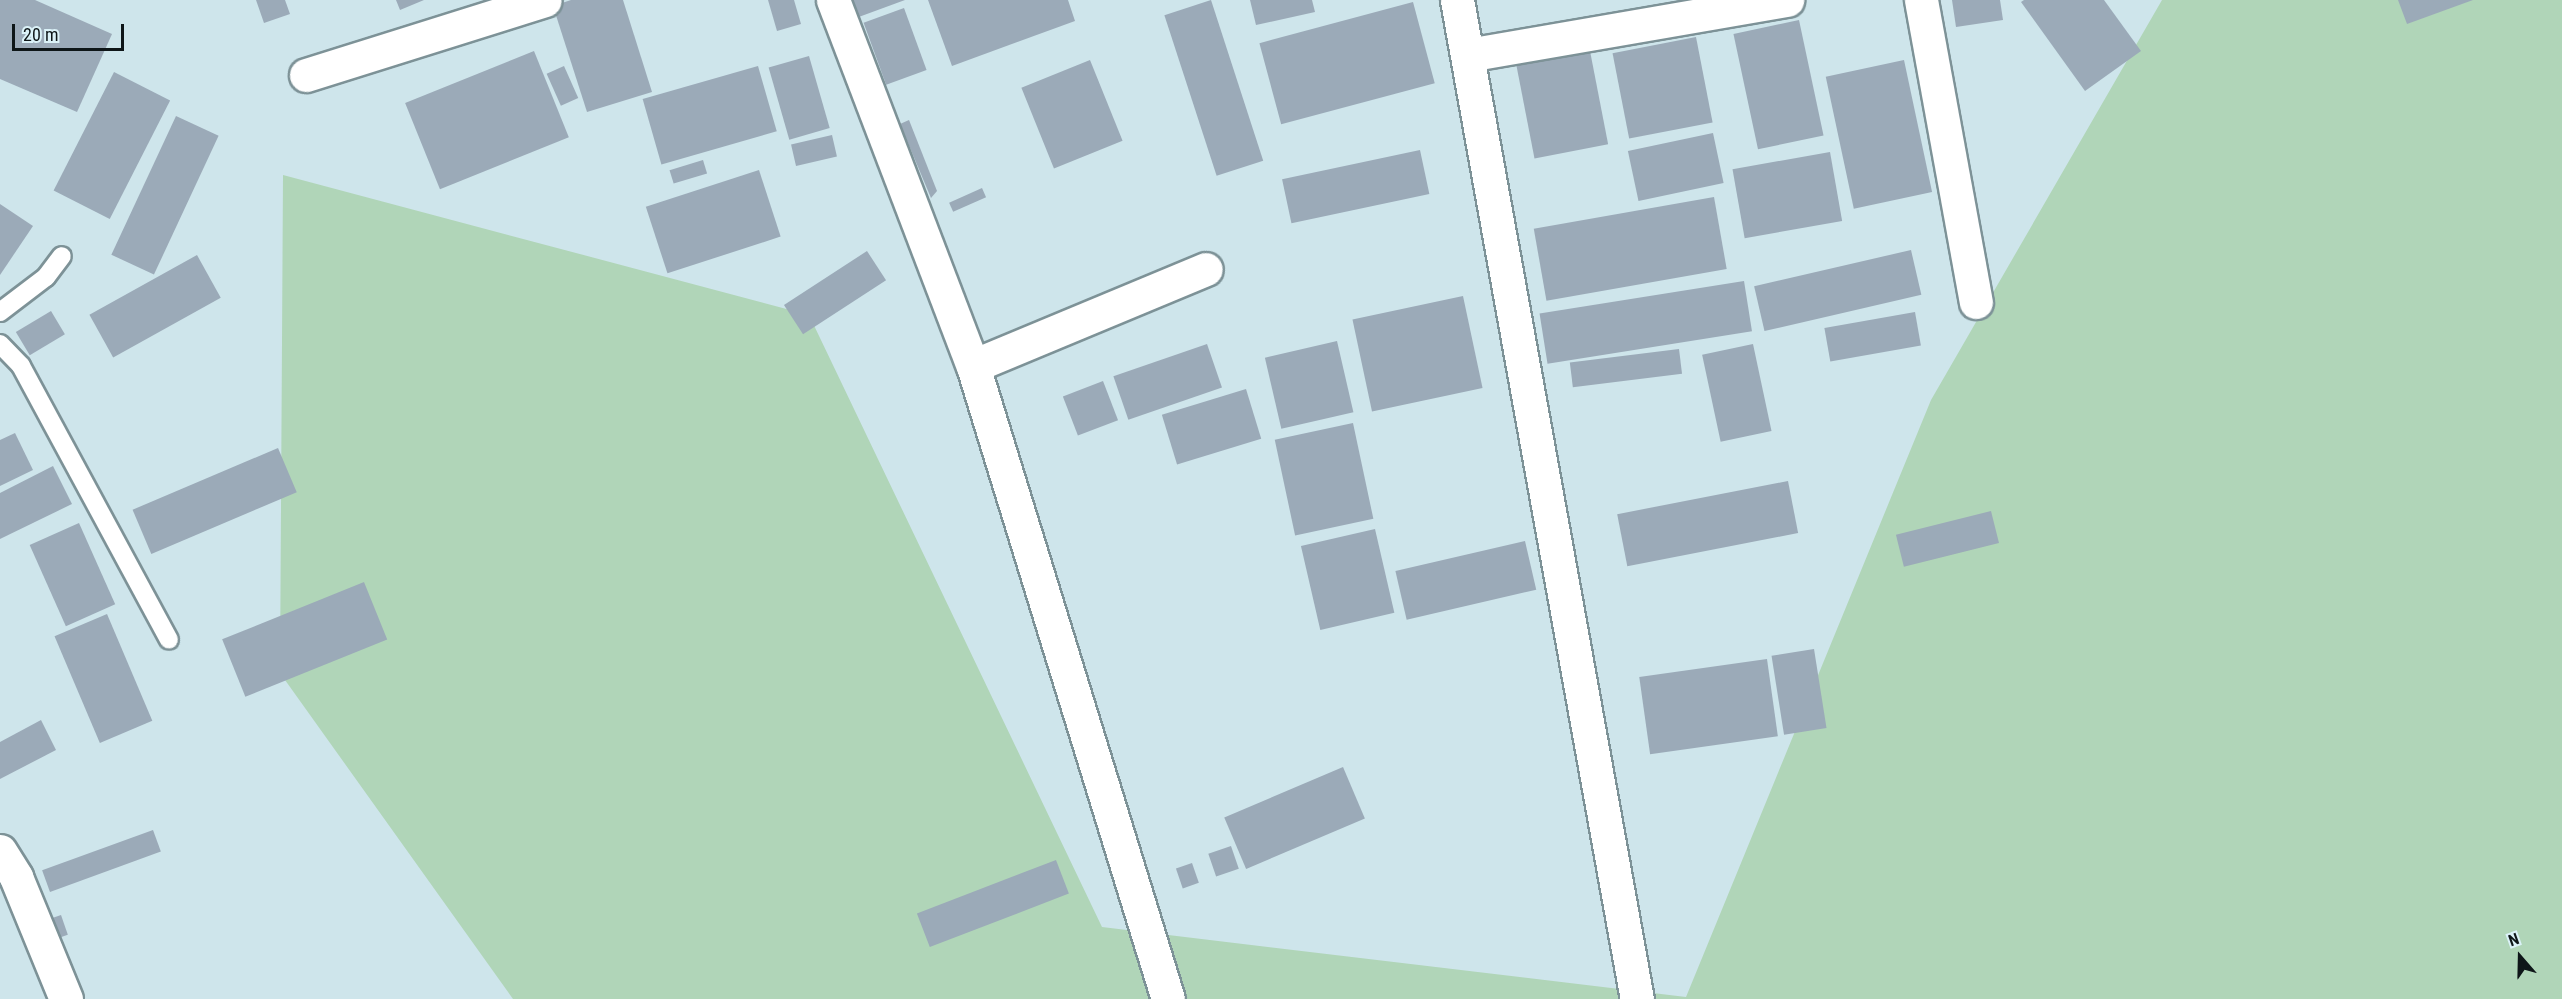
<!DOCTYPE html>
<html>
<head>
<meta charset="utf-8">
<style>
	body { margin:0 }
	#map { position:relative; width:2562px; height:999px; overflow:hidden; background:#cee5eb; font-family:"Roboto Condensed",sans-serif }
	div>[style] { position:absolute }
	.green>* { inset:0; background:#b0d5b8 }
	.building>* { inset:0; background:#9baab8; transform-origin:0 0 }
	.roads { filter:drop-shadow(2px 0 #7d9297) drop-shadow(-2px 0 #7d9297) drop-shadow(0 2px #7d9297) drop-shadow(0 -2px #7d9297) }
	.service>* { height:18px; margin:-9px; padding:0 9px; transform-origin:9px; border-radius:9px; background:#fff }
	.minor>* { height:33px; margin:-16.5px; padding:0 16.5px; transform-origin:16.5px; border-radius:16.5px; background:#fff }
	span { translate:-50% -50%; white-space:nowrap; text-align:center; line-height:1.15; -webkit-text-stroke:6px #dbf2f8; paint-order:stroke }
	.north { position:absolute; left:2490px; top:927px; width:60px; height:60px; -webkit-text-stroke:4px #dbf2f8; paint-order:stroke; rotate:340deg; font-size:16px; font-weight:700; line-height:24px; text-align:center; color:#0e1618 }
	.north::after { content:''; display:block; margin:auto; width:21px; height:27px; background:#0e1618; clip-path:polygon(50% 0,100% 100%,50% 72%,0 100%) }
	.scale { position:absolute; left:12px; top:24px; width:112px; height:27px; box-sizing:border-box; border:3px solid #0e1618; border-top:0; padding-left:8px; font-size:18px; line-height:21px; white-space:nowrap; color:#0e1618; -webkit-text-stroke:4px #dbf2f8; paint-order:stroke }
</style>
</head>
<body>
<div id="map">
	<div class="green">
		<i style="clip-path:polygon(2162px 0,2562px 0,2562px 999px,513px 999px,280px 673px,283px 175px,809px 315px,1102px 927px,1686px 997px,1931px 400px)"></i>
	</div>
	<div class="building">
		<i style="clip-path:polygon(0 0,35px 0,112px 34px,77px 112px,0 79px)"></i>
		<i style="clip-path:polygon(256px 0,285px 0,290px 14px,264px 23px)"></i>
		<i style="clip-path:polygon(396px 0,424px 0,400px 10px)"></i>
		<i style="clip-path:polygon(571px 0,623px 0,652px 92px,587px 112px,553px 6px)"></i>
		<i style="clip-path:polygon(768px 0,794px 0,801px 24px,777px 31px)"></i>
		<i style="clip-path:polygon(850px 0,905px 0,856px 18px)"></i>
		<i style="clip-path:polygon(928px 0,1068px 0,1075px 21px,952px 66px)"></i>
		<i style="left:1211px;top:0;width:169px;height:49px;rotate:72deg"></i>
		<i style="clip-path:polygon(1250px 0,1312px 0,1315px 12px,1256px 25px)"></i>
		<i style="clip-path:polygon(1952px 0,2000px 0,2003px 20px,1956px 27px)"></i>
		<i style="clip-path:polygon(2024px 0,2104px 0,2141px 51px,2085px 91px,2021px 2px)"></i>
		<i style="clip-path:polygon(2398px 0,2473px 0,2407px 24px)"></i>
		<i style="left:1413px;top:2px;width:84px;height:159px;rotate:75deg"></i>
		<i style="left:904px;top:8px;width:66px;height:43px;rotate:70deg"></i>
		<i style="left:1799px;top:20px;width:118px;height:67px;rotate:78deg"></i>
		<i style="left:1696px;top:37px;width:87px;height:85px;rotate:79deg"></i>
		<i style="left:534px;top:51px;width:93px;height:139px;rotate:68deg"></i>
		<i style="left:1590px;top:51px;width:95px;height:75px;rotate:79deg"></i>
		<i style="left:809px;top:56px;width:75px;height:42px;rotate:74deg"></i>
		<i style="left:1090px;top:60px;width:87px;height:74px;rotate:68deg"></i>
		<i style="left:1904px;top:60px;width:135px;height:80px;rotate:78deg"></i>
		<i style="left:564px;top:66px;width:35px;height:19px;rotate:66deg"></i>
		<i style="left:758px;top:66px;width:68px;height:120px;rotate:74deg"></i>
		<i style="left:114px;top:72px;width:63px;height:133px;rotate:27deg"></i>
		<i style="left:176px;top:116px;width:47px;height:153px;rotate:25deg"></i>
		<i style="clip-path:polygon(909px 120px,937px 191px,931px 198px,900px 124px)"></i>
		<i style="left:1713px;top:133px;width:51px;height:87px;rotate:78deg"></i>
		<i style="left:832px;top:135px;width:22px;height:42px;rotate:77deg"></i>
		<i style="left:1420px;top:150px;width:45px;height:141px;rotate:78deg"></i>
		<i style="left:1830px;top:152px;width:70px;height:99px;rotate:80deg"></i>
		<i style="left:703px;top:160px;width:14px;height:35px;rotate:73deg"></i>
		<i style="left:759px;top:170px;width:70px;height:119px;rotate:72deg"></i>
		<i style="left:982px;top:188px;width:10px;height:36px;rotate:66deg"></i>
		<i style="left:1714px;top:197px;width:73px;height:183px;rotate:80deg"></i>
		<i style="clip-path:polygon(0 204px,33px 226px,0 275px)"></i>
		<i style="left:1911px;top:250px;width:46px;height:161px;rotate:77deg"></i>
		<i style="left:867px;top:251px;width:35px;height:99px;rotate:57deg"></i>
		<i style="left:197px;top:255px;width:49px;height:123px;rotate:61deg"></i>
		<i style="left:1744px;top:281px;width:51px;height:207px;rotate:81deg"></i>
		<i style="left:1463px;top:296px;width:94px;height:113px;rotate:78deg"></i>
		<i style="left:51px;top:311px;width:27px;height:41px;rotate:59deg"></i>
		<i style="left:1915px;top:312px;width:34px;height:92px;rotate:80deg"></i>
		<i style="left:1337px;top:341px;width:73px;height:74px;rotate:77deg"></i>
		<i style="left:1207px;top:344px;width:46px;height:99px;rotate:71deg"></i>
		<i style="left:1753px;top:344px;width:89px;height:52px;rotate:78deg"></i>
		<i style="left:1679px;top:349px;width:25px;height:110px;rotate:83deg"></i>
		<i style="left:1103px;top:381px;width:42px;height:43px;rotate:69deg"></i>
		<i style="left:1246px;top:389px;width:52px;height:88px;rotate:73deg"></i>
		<i style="left:1353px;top:423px;width:98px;height:80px;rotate:78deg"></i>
		<i style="clip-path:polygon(15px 433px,33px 470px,0 486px,0 440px)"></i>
		<i style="left:278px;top:448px;width:48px;height:158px;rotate:67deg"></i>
		<i style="clip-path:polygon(53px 466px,72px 504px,0 539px,0 493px)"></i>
		<i style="left:1788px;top:481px;width:53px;height:174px;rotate:79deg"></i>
		<i style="left:1991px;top:511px;width:33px;height:98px;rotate:76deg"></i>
		<i style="left:79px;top:523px;width:89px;height:54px;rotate:66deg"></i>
		<i style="left:1375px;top:529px;width:86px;height:76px;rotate:77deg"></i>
		<i style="left:1525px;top:541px;width:50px;height:133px;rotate:77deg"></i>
		<i style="left:364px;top:582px;width:62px;height:153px;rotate:68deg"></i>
		<i style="left:107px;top:614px;width:116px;height:57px;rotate:67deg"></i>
		<i style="left:1814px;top:649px;width:80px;height:43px;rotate:81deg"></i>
		<i style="left:1767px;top:659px;width:78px;height:129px;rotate:82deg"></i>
		<i style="clip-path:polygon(41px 720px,56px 750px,0 779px,0 742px)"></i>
		<i style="left:1343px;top:767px;width:56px;height:129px;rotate:67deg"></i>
		<i style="left:153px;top:830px;width:23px;height:118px;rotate:70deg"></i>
		<i style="left:1231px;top:846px;width:24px;height:24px;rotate:71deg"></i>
		<i style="left:1056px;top:860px;width:36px;height:149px;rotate:69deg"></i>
		<i style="left:1192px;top:863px;width:21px;height:17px;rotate:71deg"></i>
		<i style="left:61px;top:915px;width:21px;height:23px;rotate:71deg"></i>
	</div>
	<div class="roads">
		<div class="service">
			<i style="left:0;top:312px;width:58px;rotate:-37.3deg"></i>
			<i style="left:46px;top:277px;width:26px;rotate:-53deg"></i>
			<i style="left:0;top:344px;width:30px;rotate:46deg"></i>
			<i style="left:21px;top:366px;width:311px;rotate:61.6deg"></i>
		</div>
		<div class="minor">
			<i style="left:833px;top:0;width:392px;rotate:69.1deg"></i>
			<i style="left:973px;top:366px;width:662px;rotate:72.88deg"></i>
			<i style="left:1457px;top:0;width:1015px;rotate:79.79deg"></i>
			<i style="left:1921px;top:0;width:307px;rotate:79.7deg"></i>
			<i style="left:1468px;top:55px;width:324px;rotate:-9.8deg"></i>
			<i style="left:306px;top:75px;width:250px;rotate:-17.4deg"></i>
			<i style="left:973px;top:366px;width:252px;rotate:-22.6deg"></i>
			<i style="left:0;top:851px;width:31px;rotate:58deg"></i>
			<i style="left:16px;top:877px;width:132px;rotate:67.7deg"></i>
		</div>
	</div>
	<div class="north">N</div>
	<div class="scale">20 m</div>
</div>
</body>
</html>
